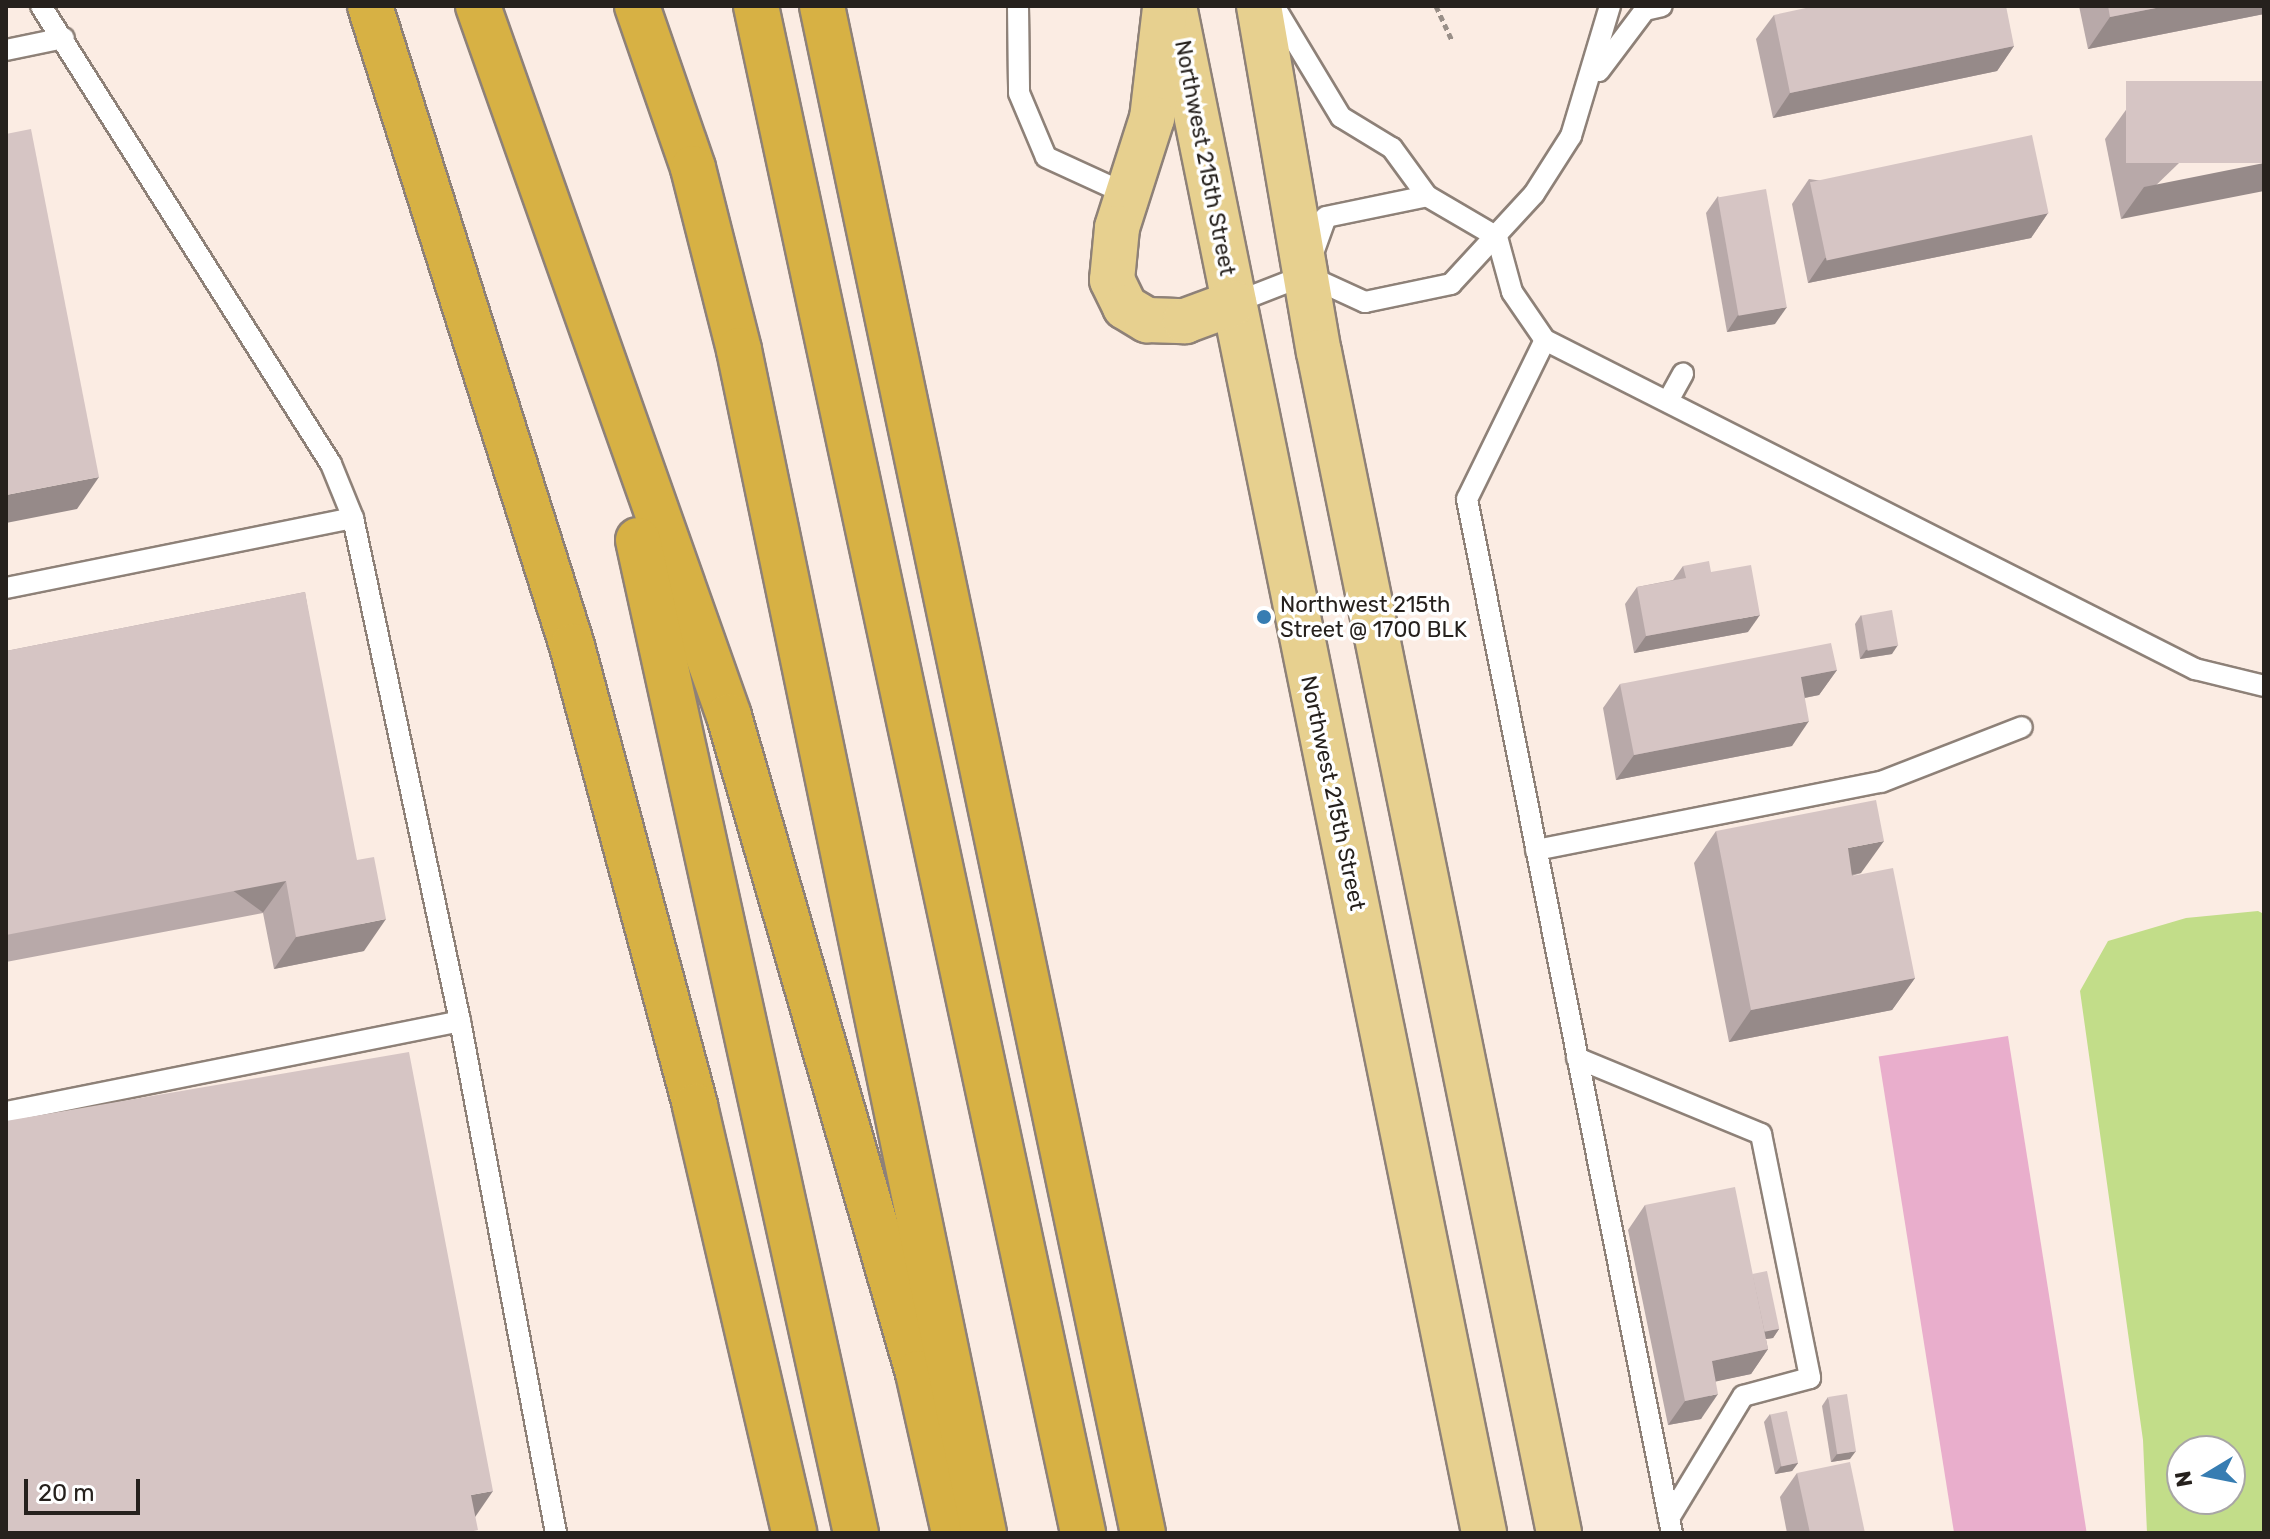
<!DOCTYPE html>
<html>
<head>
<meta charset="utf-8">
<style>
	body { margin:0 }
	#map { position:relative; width:2270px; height:1539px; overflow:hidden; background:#fbece3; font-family:Rubik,sans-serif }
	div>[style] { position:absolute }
	.green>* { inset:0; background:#e9aecc; transform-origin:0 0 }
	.water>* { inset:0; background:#c2dd89 }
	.path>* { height:5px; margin-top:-2.5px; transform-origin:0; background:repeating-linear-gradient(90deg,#998f88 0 6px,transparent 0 10px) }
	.roads { filter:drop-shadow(2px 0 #8e8178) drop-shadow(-2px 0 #8e8178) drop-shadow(0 2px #8e8178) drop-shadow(0 -2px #8e8178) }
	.lane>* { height:20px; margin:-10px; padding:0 10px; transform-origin:10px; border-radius:10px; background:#fff }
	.primary>* { height:44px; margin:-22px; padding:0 22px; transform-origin:22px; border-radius:22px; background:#e7d08f }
	.highway>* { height:44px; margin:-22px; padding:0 22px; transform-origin:22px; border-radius:22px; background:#d7b144 }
	.wall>* { inset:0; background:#b8a9a9 }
	.shaded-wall>* { inset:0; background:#968a89; transform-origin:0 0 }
	.building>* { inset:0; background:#d6c5c4; transform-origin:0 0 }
	.dots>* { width:22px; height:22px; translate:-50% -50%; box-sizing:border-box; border:4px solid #fff; border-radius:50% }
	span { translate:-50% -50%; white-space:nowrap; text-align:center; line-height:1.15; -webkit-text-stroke:7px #fff; paint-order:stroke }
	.street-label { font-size:22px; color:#26211d }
	.poi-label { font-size:22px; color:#26211d }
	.left { translate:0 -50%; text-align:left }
	.frame { position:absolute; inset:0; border:8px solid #26211d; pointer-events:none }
	.north { position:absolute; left:2166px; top:1435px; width:80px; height:80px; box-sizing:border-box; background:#fff; border:2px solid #a8a6a5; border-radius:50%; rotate:260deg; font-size:22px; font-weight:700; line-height:32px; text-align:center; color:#26211d }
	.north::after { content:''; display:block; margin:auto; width:28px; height:36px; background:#377db2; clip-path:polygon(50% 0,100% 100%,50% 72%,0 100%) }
	.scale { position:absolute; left:24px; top:1479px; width:116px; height:36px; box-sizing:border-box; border:4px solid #26211d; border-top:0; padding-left:10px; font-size:24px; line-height:28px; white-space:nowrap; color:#26211d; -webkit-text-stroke:6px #fff; paint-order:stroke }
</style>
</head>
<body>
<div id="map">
	<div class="green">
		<i style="left:2008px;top:1036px;width:503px;height:131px;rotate:81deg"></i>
	</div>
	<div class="water">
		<i style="clip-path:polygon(evenodd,2258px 911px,2264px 914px,2264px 1533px,2147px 1533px,2143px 1440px,2080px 991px,2108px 941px,2186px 918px,2258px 911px,2182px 1451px,2230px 1451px,2230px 1499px,2182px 1499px,2182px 1451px)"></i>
	</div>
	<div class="path">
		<i style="left:1436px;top:6px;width:38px;rotate:65deg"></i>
	</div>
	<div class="roads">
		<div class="lane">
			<i style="left:41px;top:6px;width:542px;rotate:57.66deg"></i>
			<i style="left:331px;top:464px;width:58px;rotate:67.8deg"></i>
			<i style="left:353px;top:518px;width:514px;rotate:77.99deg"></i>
			<i style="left:460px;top:1021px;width:521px;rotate:79.38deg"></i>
			<i style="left:1018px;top:6px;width:87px;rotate:89.3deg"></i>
			<i style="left:1019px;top:93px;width:69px;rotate:67.1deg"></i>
			<i style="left:1046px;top:157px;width:91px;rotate:24.6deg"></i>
			<i style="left:1274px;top:6px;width:130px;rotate:58.9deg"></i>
			<i style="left:1341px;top:117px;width:60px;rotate:31.3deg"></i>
			<i style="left:1392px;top:148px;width:59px;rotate:53.9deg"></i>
			<i style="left:1427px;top:196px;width:81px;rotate:30.4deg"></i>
			<i style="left:1497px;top:237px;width:57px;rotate:74.7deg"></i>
			<i style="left:1512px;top:292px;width:58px;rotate:55.5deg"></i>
			<i style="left:1545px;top:340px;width:729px;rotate:26.85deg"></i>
			<i style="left:2195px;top:669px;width:71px;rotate:13.8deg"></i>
			<i style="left:6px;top:50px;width:59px;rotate:-11.7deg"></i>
			<i style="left:1599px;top:71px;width:76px;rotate:-53deg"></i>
			<i style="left:1645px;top:10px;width:17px;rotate:-13deg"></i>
			<i style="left:1312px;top:256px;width:41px;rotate:-70.3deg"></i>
			<i style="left:1326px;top:217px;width:103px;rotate:-11.7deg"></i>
			<i style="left:1234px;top:303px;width:77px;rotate:-21.3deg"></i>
			<i style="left:1306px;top:275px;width:65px;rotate:24.6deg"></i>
			<i style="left:1365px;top:302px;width:88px;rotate:-11.8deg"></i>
			<i style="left:1451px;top:284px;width:122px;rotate:-47.3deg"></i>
			<i style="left:1534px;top:194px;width:69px;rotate:-57.5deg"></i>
			<i style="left:1571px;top:136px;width:136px;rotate:-73.3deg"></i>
			<i style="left:1545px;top:340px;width:177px;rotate:116.1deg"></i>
			<i style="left:1467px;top:499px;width:1054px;rotate:78.79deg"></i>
			<i style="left:1669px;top:399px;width:29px;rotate:-61deg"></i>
			<i style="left:6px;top:588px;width:354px;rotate:-11.4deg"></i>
			<i style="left:1536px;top:850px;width:352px;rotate:-11.2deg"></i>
			<i style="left:1881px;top:782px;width:151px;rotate:-21.3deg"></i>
			<i style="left:1577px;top:1058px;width:199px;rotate:22.4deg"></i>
			<i style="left:1761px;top:1134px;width:249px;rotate:78.6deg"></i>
			<i style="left:1810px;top:1378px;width:69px;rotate:165deg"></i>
			<i style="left:1743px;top:1396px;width:143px;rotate:121.2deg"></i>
			<i style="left:6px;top:1112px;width:463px;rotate:-11.3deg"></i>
		</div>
		<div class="primary">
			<i style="left:1174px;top:6px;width:1558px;rotate:78.52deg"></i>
			<i style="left:1259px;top:6px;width:351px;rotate:80.2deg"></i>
			<i style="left:1319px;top:352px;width:1205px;rotate:78.51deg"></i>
			<i style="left:1165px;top:8px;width:111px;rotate:96.7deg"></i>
			<i style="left:1152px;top:118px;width:115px;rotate:107.7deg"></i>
			<i style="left:1117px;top:228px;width:52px;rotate:95.5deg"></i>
			<i style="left:1112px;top:280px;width:30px;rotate:64deg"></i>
			<i style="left:1125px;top:307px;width:26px;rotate:31deg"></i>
			<i style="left:1147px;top:320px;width:38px;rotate:2deg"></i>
			<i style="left:1185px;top:321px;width:52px;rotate:-20.2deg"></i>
		</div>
		<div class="highway">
			<i style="left:370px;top:6px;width:671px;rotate:72.48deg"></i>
			<i style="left:572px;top:646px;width:476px;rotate:75deg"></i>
			<i style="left:695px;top:1106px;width:438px;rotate:76.9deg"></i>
			<i style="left:478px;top:6px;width:753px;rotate:70.53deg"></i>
			<i style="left:729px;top:716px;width:684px;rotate:73.95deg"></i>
			<i style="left:918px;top:1373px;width:164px;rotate:77.3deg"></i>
			<i style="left:637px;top:6px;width:171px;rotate:70.9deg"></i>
			<i style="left:693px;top:168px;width:188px;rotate:75.8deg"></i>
			<i style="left:739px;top:350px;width:1208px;rotate:78.3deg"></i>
			<i style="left:756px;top:6px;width:1562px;rotate:77.91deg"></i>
			<i style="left:822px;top:6px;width:1560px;rotate:78.13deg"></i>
			<i style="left:638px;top:540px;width:1017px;rotate:77.62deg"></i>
		</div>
	</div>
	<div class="wall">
		<i style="clip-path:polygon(2079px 6px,2264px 6px,2264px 14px,2088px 49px)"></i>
		<i style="clip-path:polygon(1774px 15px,2014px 46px,1997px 71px,1773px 118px,1756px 39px)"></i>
		<i style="clip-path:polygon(2264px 81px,2121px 219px,2105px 139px,2128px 107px)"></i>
		<i style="clip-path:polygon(1809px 179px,2048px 213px,2031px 238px,1808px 283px,1792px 204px)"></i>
		<i style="clip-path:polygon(1718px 196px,1775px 324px,1727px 332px,1706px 213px)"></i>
		<i style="clip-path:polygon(1683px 566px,1711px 572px,1748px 632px,1634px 653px,1625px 604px,1637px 587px,1673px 580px)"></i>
		<i style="clip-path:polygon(305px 592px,364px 951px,274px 969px,263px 913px,6px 962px,6px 651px)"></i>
		<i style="clip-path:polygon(1861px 615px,1892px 654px,1860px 659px,1855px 624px)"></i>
		<i style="clip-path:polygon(1837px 670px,1819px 695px,1805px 698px,1792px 746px,1616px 780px,1603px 708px,1620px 684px)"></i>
		<i style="clip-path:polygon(1716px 831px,1861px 873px,1852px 876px,1915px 978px,1892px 1010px,1729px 1042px,1694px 863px)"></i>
		<i style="clip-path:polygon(1645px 1205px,1752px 1274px,1779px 1329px,1773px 1338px,1766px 1339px,1768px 1349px,1751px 1374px,1716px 1381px,1701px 1419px,1668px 1425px,1628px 1230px)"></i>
		<i style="clip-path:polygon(1828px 1397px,1850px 1459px,1831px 1462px,1822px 1406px)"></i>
		<i style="clip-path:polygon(1770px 1414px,1798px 1463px,1792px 1471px,1775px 1474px,1764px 1422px)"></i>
		<i style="clip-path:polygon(1797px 1473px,1865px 1533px,1787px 1533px,1780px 1497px)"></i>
	</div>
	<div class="shaded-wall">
		<i style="clip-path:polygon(2166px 6px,2264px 6px,2264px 14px,2088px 49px,2110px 17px)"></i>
		<i style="clip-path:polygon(2014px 46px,1997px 71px,1773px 118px,1790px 93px)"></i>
		<i style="clip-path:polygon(2264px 163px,2264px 191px,2121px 219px,2144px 187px)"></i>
		<i style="clip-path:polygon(2048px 213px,2031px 238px,1808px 283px,1825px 258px)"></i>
		<i style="clip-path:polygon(1787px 307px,1775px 324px,1727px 332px,1738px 315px)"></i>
		<i style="clip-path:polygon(99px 477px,77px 509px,6px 523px,6px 495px)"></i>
		<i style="clip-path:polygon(1760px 615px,1748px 632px,1634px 653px,1646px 636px)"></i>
		<i style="clip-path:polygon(1898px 645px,1892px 654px,1860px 659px,1866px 650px)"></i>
		<i style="clip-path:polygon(1837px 670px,1819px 695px,1783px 702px,1801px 677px)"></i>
		<i style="clip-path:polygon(1809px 721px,1792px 746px,1616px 780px,1634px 755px)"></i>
		<i style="clip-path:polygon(1884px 841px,1861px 873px,1825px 880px,1848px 848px)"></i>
		<i style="left:286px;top:881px;width:39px;height:285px;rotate:126deg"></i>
		<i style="clip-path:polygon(386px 919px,364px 951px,274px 969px,296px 937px)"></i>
		<i style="clip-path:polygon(1915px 978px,1892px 1010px,1729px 1042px,1751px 1010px)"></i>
		<i style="clip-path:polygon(1779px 1329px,1773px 1338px,1751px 1341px,1757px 1332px)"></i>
		<i style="clip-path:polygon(1768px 1349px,1751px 1374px,1695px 1386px,1712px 1361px)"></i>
		<i style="clip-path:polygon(1718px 1394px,1701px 1419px,1668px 1425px,1685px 1401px)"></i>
		<i style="clip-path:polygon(1856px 1451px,1850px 1459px,1831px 1462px,1837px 1454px)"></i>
		<i style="clip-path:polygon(1798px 1463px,1792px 1471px,1775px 1474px,1781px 1466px)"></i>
		<i style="clip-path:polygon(493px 1491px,471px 1523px,471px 1495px)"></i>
	</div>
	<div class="building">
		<i style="clip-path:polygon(1815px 6px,2006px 6px,2014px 46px,1790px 93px,1774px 15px)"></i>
		<i style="clip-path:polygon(2108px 6px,2166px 6px,2110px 17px)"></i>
		<i style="left:2264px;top:81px;width:82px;height:138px;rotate:90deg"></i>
		<i style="clip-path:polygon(31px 129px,99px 477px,6px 495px,6px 134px)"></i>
		<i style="left:2032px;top:135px;width:80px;height:227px;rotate:78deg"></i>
		<i style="left:1766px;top:189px;width:120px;height:49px;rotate:80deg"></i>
		<i style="clip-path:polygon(1709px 561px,1711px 572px,1751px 565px,1760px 615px,1646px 636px,1637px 587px,1686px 578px,1683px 566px)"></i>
		<i style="clip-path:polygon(305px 592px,357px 860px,374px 857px,386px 919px,296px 937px,286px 881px,6px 935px,6px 651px)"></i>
		<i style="left:1892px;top:610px;width:36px;height:31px;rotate:80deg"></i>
		<i style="clip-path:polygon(1831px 643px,1837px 670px,1801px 677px,1809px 721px,1634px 755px,1620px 684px)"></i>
		<i style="clip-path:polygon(1876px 800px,1884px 841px,1848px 848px,1852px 876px,1893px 868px,1915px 978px,1751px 1010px,1716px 831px)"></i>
		<i style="clip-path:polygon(409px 1052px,493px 1491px,471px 1495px,478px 1530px,465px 1533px,8px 1533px,6px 1522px,6px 1121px)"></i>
		<i style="clip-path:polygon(1735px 1187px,1768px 1349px,1712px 1361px,1718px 1394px,1685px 1401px,1645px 1205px)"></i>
		<i style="left:1767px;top:1271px;width:59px;height:15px;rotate:78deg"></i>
		<i style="left:1847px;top:1394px;width:58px;height:19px;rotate:81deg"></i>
		<i style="left:1787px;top:1411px;width:53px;height:17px;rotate:78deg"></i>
		<i style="clip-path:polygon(1850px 1462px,1865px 1533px,1810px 1533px,1797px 1473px)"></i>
	</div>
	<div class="dots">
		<i style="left:1264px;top:617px;background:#377db2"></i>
	</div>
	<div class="street-label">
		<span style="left:1205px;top:158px;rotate:79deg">Northwest 215th Street</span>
		<span style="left:1333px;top:793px;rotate:78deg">Northwest 215th Street</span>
	</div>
	<div class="poi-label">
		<span class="left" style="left:1280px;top:617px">Northwest 215th<br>Street @ 1700 BLK</span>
	</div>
	<div class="frame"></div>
	<div class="north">N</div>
	<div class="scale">20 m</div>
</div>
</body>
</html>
